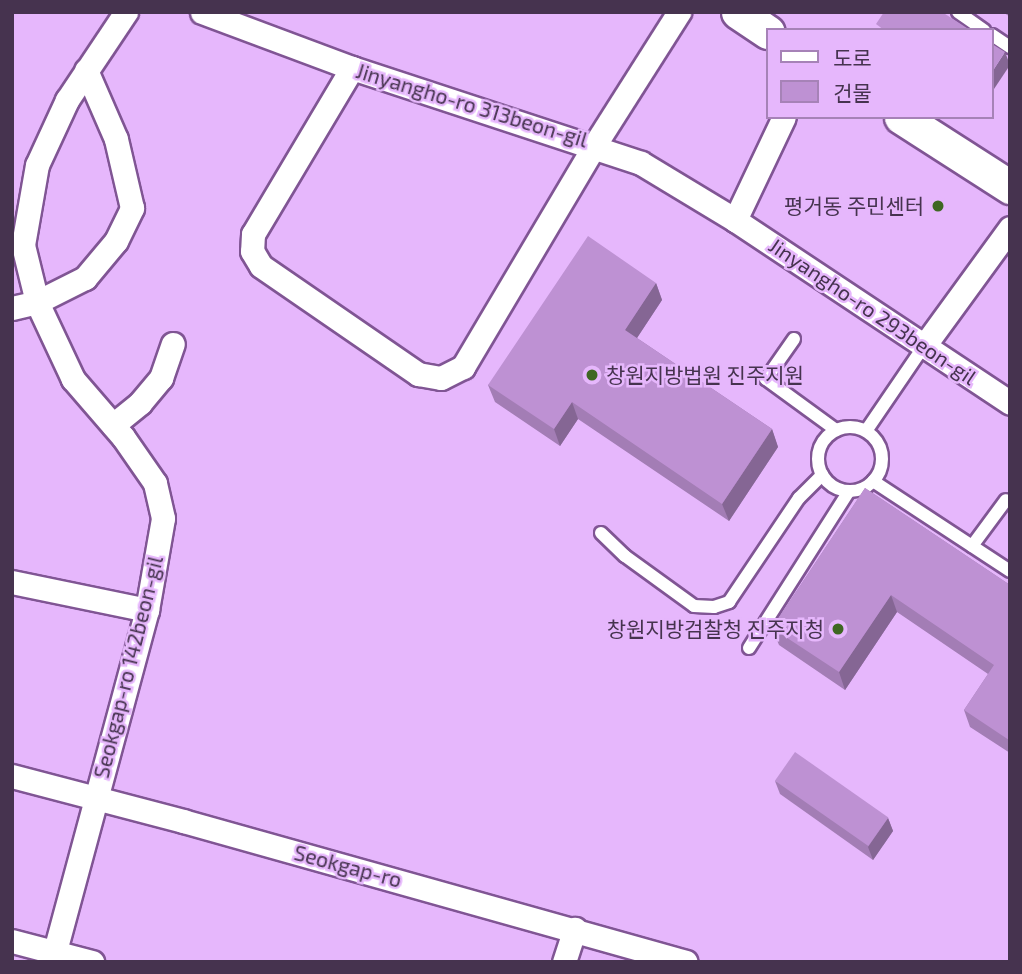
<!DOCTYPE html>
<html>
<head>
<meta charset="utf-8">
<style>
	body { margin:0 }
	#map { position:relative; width:1022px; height:974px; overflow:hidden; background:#e6b7fc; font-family:"Exo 2","Noto Sans KR",sans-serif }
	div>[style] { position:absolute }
	.roads { filter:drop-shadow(2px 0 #805594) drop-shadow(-2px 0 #805594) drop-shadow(0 2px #805594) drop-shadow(0 -2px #805594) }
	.lane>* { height:12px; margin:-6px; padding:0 6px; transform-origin:6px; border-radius:6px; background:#fff }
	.lane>.ring { margin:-6px; padding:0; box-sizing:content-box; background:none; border:12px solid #fff; border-radius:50% }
	.street>* { height:23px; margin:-11.5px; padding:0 11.5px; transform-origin:11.5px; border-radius:11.5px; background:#fff }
	.secondary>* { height:33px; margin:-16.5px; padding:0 16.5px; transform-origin:16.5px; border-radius:16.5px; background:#fff }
	.wall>* { inset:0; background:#a37db5 }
	.shaded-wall>* { inset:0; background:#856694 }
	.building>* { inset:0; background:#be91d3; transform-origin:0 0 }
	.dots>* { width:19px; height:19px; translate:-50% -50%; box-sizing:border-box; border:4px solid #e6b7fc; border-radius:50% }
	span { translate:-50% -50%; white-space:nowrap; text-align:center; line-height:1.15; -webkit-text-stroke:5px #e6b7fc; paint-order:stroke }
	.street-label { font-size:21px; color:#46334f }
	.poi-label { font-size:21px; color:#46334f }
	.right { translate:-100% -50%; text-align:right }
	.left { translate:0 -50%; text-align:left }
	.frame { position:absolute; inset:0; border:14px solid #46334f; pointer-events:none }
	.legend { position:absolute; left:766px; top:28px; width:228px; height:91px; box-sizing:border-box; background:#e6b7fc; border:2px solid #a682b7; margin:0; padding:9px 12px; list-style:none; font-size:21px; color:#46334f }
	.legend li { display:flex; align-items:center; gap:14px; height:35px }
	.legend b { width:35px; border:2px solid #a682b7 }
</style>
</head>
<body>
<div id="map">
	<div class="roads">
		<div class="lane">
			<i style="left:958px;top:12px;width:32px;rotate:35deg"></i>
			<i style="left:992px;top:35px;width:22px;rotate:34deg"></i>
			<i style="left:794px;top:339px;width:49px;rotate:125deg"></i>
			<i style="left:766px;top:379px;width:87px;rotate:36.1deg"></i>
			<i class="ring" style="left:818px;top:427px;width:52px;height:52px"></i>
			<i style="left:866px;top:431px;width:103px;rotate:-55.7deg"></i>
			<i style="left:873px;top:481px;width:164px;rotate:33.3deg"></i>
			<i style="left:601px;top:533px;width:33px;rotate:44deg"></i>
			<i style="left:625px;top:556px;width:85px;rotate:35.9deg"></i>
			<i style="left:694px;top:606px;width:20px;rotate:3deg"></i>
			<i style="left:714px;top:607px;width:16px;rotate:-18deg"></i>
			<i style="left:729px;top:602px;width:125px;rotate:-56.1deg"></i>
			<i style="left:799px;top:498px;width:33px;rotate:-45deg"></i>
			<i style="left:972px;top:546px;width:57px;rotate:-53.5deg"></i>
			<i style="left:749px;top:648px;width:186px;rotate:-57.5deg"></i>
		</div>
		<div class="street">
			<i style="left:202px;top:12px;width:160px;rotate:20.5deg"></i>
			<i style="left:352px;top:68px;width:304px;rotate:18.2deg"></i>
			<i style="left:641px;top:163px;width:110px;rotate:31.2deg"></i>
			<i style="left:735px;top:220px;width:330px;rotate:33.6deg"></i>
			<i style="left:352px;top:68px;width:193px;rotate:120.8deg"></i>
			<i style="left:253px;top:234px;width:17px;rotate:93deg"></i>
			<i style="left:252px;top:251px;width:17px;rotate:59deg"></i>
			<i style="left:261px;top:266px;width:191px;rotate:34.5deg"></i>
			<i style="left:418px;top:374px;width:23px;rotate:10deg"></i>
			<i style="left:441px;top:378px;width:25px;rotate:-27deg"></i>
			<i style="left:463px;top:367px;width:257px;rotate:-59.3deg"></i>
			<i style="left:594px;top:146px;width:159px;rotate:-57.6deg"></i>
			<i style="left:735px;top:220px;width:114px;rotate:-64.6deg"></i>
			<i style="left:12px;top:308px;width:26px;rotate:-13deg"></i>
			<i style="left:37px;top:302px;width:54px;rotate:-26.6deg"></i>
			<i style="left:85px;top:278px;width:48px;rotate:-50deg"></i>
			<i style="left:116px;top:241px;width:37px;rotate:-64deg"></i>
			<i style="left:132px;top:208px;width:71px;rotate:-103.1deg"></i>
			<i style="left:116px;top:139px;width:75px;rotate:-113.5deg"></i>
			<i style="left:924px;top:346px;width:146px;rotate:-53.9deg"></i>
			<i style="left:113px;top:425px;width:35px;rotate:-39deg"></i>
			<i style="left:140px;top:403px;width:33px;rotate:-50deg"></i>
			<i style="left:161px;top:378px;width:36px;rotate:-71deg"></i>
			<i style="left:12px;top:582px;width:138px;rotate:11.7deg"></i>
			<i style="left:12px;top:776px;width:177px;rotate:14.7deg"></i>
			<i style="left:183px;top:821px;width:522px;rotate:15.66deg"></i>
			<i style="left:12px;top:941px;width:83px;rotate:14.7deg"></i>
			<i style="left:52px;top:962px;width:365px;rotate:-74.9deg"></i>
			<i style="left:147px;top:610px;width:93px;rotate:-80.1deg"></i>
			<i style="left:163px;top:518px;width:36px;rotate:-103deg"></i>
			<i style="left:155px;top:483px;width:56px;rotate:-124.8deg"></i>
			<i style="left:123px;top:437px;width:77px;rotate:-130.8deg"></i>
			<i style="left:73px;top:379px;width:85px;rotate:-115.1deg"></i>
			<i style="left:37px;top:302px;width:59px;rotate:-103.8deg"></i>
			<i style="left:23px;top:245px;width:81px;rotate:-80.1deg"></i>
			<i style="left:37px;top:165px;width:72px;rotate:-65.2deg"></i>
			<i style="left:67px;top:100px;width:106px;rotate:-56.2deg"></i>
			<i style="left:564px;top:962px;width:35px;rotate:-72deg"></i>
		</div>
		<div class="secondary">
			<i style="left:738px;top:12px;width:36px;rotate:34deg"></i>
			<i style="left:901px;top:117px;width:130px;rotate:32.7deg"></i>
		</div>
	</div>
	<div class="wall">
		<i style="clip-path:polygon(1003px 12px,1010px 12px,1010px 17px)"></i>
		<i style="clip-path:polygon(656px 283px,662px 300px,637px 338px,772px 429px,778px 447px,729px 521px,578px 419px,560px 446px,495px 402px,488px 385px)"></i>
		<i style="clip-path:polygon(865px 488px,1010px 585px,1010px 753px,970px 727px,964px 710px,988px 674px,897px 612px,845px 690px,779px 645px,772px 628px)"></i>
		<i style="clip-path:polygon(775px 781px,888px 818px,893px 831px,873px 860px,780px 794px)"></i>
	</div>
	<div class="shaded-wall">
		<i style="clip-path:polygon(1005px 52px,1010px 65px,992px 92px,992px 72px)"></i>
		<i style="clip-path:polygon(656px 283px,662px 300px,631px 347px,625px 330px)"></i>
		<i style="clip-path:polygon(572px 402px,578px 419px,560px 446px,554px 429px)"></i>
		<i style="clip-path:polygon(772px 429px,778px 447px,729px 521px,722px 504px)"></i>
		<i style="clip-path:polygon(891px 595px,897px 612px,845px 690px,839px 672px)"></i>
		<i style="clip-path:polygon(888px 818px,893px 831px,873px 860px,868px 847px)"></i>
	</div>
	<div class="building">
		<i style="clip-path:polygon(884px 12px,942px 12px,970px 30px,884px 30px,876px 24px)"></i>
		<i style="clip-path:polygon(992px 44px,1005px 52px,992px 72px)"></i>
		<i style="clip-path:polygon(588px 236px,656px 283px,625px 330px,772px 429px,722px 504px,572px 402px,554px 429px,488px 385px)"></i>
		<i style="clip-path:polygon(865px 488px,1010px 585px,1009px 740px,964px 710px,994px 665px,891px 595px,839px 672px,772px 628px)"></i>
		<i style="left:795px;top:752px;width:114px;height:35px;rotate:35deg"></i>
	</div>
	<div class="dots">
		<i style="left:938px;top:206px;background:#3f6723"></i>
		<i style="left:592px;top:375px;background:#3f6723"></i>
		<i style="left:838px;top:629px;background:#3f6723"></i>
	</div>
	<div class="street-label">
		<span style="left:472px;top:105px;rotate:17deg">Jinyangho-ro 313beon-gil</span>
		<span style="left:873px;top:311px;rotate:34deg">Jinyangho-ro 293beon-gil</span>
		<span style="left:128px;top:667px;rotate:-76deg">Seokgap-ro 142beon-gil</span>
		<span style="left:348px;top:866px;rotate:15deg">Seokgap-ro</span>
	</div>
	<div class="poi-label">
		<span class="right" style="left:924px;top:206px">평거동 주민센터</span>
		<span class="left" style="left:606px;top:375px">창원지방법원 진주지원</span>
		<span class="right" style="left:824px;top:629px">창원지방검찰청 진주지청</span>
	</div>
	<div class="frame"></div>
	<ul class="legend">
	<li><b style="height:9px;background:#fff"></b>도로</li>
	<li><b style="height:19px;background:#be91d3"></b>건물</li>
	</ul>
</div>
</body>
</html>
